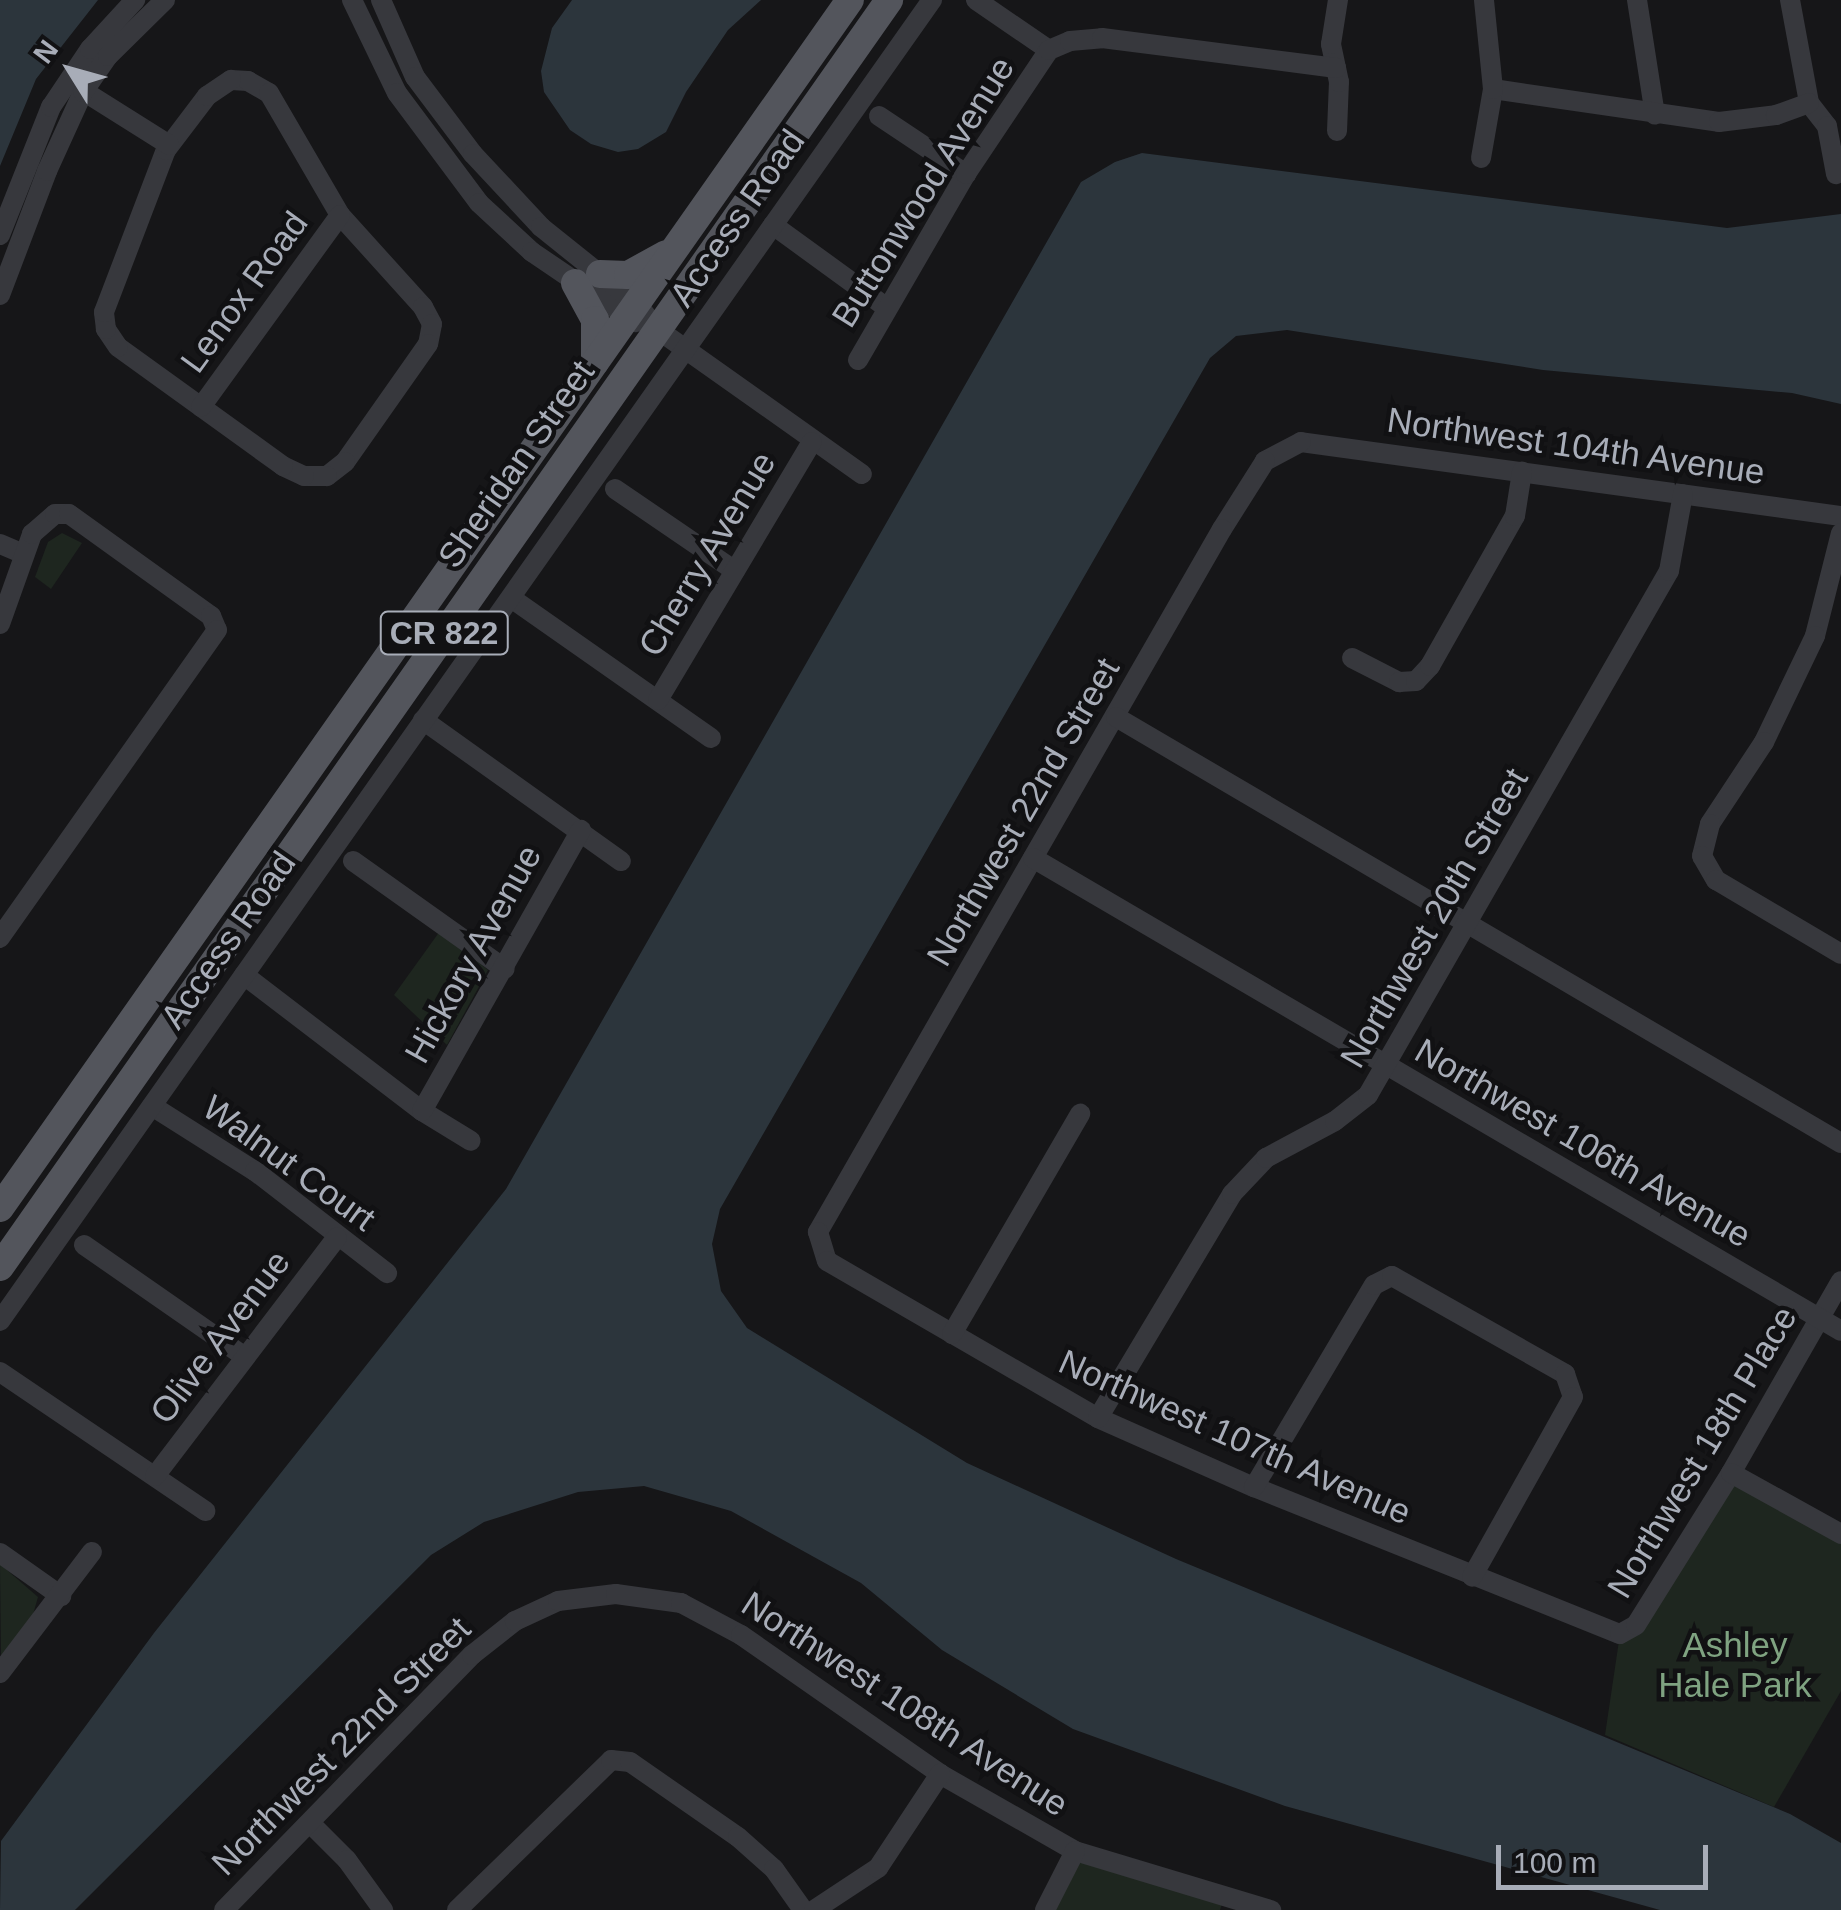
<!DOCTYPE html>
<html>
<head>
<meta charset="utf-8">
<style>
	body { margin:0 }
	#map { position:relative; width:1841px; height:1910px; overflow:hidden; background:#161618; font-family:Arial,sans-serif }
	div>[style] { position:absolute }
	.green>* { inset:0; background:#1e261f }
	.water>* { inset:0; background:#2c353c }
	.minor>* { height:20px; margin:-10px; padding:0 10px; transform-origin:10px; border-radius:10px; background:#37383d }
	.major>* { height:28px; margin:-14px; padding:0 14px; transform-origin:14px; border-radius:14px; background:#53555c }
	span { translate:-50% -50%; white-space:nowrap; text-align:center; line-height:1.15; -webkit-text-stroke:9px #111113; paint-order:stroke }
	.shield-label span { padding:2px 8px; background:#111113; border:2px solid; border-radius:8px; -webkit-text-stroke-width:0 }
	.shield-label { font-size:32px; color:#a8adb8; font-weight:700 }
	.street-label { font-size:35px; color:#a8adb8 }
	.park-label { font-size:35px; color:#7fa381 }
	.north { position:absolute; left:20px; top:20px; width:100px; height:100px; -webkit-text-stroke:8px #111113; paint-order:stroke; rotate:307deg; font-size:28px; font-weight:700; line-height:40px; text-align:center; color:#a8adb8 }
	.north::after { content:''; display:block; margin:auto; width:35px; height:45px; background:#a8adb8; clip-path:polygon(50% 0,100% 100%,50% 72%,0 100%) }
	.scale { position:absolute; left:1496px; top:1845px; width:212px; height:45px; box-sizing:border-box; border:5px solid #a8adb8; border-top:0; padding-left:12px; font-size:30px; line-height:35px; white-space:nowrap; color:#a8adb8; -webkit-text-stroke:8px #111113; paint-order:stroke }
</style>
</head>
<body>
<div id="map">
	<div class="green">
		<i style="clip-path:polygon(62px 533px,82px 543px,51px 589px,35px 577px,48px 542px)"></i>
		<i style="clip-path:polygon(440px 931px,488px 970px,447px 1045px,394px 995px)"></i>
		<i style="clip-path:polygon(1731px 1473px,1841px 1534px,1841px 1691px,1774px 1807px,1605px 1735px,1620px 1634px)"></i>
		<i style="clip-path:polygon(0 1564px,38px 1597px,32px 1618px,1px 1657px)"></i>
		<i style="clip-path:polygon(1075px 1851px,1224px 1897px,1220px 1910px,1045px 1910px)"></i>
	</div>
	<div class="water">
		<i style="clip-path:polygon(0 0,98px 0,36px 79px,0 166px)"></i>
		<i style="clip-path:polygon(572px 0,761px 0,728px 30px,686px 92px,666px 132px,638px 149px,618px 152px,591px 144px,570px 130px,544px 92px,541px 71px,552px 28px)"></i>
		<i style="clip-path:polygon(1142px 153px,1727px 228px,1841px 214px,1841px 404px,1792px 393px,1543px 370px,1287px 330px,1236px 336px,1210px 358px,720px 1209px,712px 1244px,721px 1291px,747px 1328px,967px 1463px,1176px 1559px,1790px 1814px,1841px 1843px,1841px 1910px,1660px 1910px,1285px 1806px,1073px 1729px,942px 1650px,861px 1583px,731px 1511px,644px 1486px,578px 1492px,484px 1522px,431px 1555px,75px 1910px,0 1910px,1px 1841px,154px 1633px,506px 1189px,1081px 182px,1115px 162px)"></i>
	</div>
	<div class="minor">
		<i style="left:352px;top:0;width:103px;rotate:64.2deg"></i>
		<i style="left:397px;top:93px;width:137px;rotate:53.3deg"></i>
		<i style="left:479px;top:203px;width:72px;rotate:42.8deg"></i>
		<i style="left:532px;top:252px;width:125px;rotate:34.2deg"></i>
		<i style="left:381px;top:0;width:84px;rotate:66.2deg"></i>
		<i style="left:415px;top:77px;width:96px;rotate:53deg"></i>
		<i style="left:473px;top:154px;width:100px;rotate:47deg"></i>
		<i style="left:541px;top:227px;width:122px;rotate:38.7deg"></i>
		<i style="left:636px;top:303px;width:33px;rotate:51deg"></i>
		<i style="left:657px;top:329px;width:251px;rotate:35.3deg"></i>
		<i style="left:976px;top:0;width:88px;rotate:34.4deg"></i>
		<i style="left:1637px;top:0;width:116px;rotate:81.1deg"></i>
		<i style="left:1790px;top:0;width:105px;rotate:79.5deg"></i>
		<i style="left:1809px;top:103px;width:29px;rotate:52deg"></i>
		<i style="left:1827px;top:126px;width:49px;rotate:79.4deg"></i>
		<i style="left:231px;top:80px;width:17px;rotate:3deg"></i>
		<i style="left:248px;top:81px;width:24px;rotate:30deg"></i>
		<i style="left:269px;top:93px;width:141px;rotate:59.8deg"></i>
		<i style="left:340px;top:215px;width:124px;rotate:47.9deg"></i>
		<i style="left:423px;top:307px;width:19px;rotate:62deg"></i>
		<i style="left:432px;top:324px;width:20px;rotate:101deg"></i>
		<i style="left:428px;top:344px;width:144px;rotate:125.1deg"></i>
		<i style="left:345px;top:462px;width:23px;rotate:142deg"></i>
		<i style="left:327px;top:476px;width:23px;rotate:180deg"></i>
		<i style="left:304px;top:476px;width:23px;rotate:-155deg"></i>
		<i style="left:283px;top:466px;width:203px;rotate:-144.2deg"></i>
		<i style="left:118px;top:347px;width:22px;rotate:-124deg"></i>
		<i style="left:106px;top:329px;width:17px;rotate:-97deg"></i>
		<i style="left:104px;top:312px;width:173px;rotate:-69.1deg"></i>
		<i style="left:166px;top:150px;width:68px;rotate:-52.8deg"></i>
		<i style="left:207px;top:96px;width:29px;rotate:-34deg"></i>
		<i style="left:77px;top:87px;width:109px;rotate:32.2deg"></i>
		<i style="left:1493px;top:89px;width:228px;rotate:8.3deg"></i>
		<i style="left:1719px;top:122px;width:57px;rotate:-7deg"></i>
		<i style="left:1776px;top:115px;width:35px;rotate:-20deg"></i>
		<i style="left:879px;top:116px;width:105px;rotate:33.7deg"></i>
		<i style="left:1337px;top:131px;width:49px;rotate:-87.7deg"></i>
		<i style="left:1339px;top:82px;width:39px;rotate:-102deg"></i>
		<i style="left:1331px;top:44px;width:45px;rotate:-81deg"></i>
		<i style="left:1481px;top:158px;width:70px;rotate:-80.1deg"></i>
		<i style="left:1493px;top:89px;width:89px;rotate:-95.8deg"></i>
		<i style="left:773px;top:225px;width:140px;rotate:36deg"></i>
		<i style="left:0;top:235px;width:138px;rotate:-68.3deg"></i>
		<i style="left:51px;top:107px;width:70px;rotate:-56.1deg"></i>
		<i style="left:90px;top:49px;width:67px;rotate:-47.4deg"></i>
		<i style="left:0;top:295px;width:133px;rotate:-69.2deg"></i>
		<i style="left:47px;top:171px;width:87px;rotate:-65.5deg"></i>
		<i style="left:83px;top:92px;width:44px;rotate:-55.2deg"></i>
		<i style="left:108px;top:56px;width:80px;rotate:-44.5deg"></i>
		<i style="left:858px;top:360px;width:215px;rotate:-59.9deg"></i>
		<i style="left:966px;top:174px;width:149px;rotate:-56.2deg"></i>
		<i style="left:1049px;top:50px;width:23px;rotate:-23deg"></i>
		<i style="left:1070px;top:41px;width:32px;rotate:-5deg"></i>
		<i style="left:1102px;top:38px;width:236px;rotate:7.3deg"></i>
		<i style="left:201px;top:407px;width:237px;rotate:-54.1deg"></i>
		<i style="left:615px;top:489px;width:145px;rotate:34.3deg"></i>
		<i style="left:1841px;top:516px;width:545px;rotate:-172.2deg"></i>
		<i style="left:1301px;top:442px;width:41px;rotate:152.2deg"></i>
		<i style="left:1265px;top:461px;width:80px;rotate:122.3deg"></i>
		<i style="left:1222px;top:529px;width:811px;rotate:119.89deg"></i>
		<i style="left:818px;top:1232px;width:30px;rotate:73deg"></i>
		<i style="left:827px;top:1261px;width:313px;rotate:30.1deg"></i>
		<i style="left:1098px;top:1418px;width:171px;rotate:23.9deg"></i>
		<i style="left:1254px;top:1487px;width:394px;rotate:21.9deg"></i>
		<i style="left:1620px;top:1634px;width:18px;rotate:-29deg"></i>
		<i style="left:1636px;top:1625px;width:179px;rotate:-58deg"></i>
		<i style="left:1731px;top:1473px;width:221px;rotate:-60.2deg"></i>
		<i style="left:1841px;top:533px;width:106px;rotate:104.2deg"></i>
		<i style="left:1815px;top:636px;width:118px;rotate:115.7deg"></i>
		<i style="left:1764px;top:742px;width:98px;rotate:123.4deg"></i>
		<i style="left:1710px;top:824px;width:33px;rotate:104deg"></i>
		<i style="left:1702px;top:856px;width:28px;rotate:60deg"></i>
		<i style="left:1716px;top:880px;width:145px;rotate:30.6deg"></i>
		<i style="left:0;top:544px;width:26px;rotate:23deg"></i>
		<i style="left:511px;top:598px;width:244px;rotate:35deg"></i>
		<i style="left:0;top:624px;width:96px;rotate:-70.4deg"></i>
		<i style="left:32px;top:534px;width:30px;rotate:-41deg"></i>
		<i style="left:55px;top:514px;width:14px"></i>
		<i style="left:69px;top:514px;width:175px;rotate:35.7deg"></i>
		<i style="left:211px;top:616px;width:15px;rotate:67deg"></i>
		<i style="left:217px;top:630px;width:377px;rotate:125.2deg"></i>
		<i style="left:1352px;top:658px;width:53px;rotate:27.1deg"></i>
		<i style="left:1399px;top:682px;width:17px;rotate:-3deg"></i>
		<i style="left:1416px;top:681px;width:21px;rotate:-47deg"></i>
		<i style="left:1430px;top:666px;width:172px;rotate:-60.5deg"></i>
		<i style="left:1515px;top:516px;width:45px;rotate:-81deg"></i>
		<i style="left:658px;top:700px;width:300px;rotate:-59.2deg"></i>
		<i style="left:1116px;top:717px;width:841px;rotate:30.44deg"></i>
		<i style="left:423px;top:720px;width:243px;rotate:35.5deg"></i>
		<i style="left:1033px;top:858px;width:936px;rotate:30.34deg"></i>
		<i style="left:353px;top:861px;width:186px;rotate:35.4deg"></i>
		<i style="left:244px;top:975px;width:224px;rotate:37.4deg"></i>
		<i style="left:422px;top:1111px;width:57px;rotate:31.5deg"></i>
		<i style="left:152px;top:1106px;width:122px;rotate:32.3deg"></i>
		<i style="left:255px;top:1171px;width:167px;rotate:37.7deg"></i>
		<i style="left:422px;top:1111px;width:323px;rotate:-60.5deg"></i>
		<i style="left:84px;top:1245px;width:196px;rotate:34.8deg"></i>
		<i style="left:0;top:1321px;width:1617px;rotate:-54.8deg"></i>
		<i style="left:952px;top:1334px;width:255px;rotate:-59.8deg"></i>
		<i style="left:0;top:1372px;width:248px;rotate:34.1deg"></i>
		<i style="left:1098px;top:1418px;width:261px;rotate:-59.1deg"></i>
		<i style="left:1232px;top:1194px;width:50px;rotate:-46.6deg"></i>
		<i style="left:1266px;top:1158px;width:78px;rotate:-28.2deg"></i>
		<i style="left:1335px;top:1121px;width:42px;rotate:-38.2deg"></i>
		<i style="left:1368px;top:1095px;width:604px;rotate:-60.13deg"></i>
		<i style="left:1669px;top:571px;width:78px;rotate:-79.7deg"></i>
		<i style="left:1731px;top:1473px;width:126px;rotate:29deg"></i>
		<i style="left:155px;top:1476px;width:300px;rotate:-52.7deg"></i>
		<i style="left:1254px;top:1487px;width:235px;rotate:-59.3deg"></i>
		<i style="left:1374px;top:1285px;width:20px;rotate:-27deg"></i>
		<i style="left:1392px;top:1276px;width:199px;rotate:29.5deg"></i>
		<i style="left:1565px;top:1374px;width:24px;rotate:71deg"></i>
		<i style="left:1573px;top:1397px;width:206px;rotate:119.3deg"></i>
		<i style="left:0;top:1553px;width:75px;rotate:35.2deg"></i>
		<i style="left:0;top:1673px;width:152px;rotate:-52.8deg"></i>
		<i style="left:310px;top:1823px;width:52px;rotate:45deg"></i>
		<i style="left:347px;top:1860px;width:62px;rotate:54.2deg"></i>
		<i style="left:224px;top:1910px;width:356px;rotate:-45.8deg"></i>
		<i style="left:472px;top:1655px;width:55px;rotate:-38.3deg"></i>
		<i style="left:515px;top:1621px;width:47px;rotate:-24.9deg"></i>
		<i style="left:558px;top:1601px;width:58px;rotate:-6.9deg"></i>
		<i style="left:616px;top:1594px;width:66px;rotate:7.9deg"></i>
		<i style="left:681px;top:1603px;width:68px;rotate:28.1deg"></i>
		<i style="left:741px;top:1635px;width:243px;rotate:34.9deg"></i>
		<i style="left:940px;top:1774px;width:155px;rotate:29.7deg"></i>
		<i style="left:1075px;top:1851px;width:205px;rotate:16.8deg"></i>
		<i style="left:457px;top:1910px;width:215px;rotate:-44.2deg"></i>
		<i style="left:611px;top:1760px;width:19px;rotate:6deg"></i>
		<i style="left:630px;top:1762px;width:131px;rotate:34.8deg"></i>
		<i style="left:738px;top:1837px;width:48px;rotate:41.6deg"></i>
		<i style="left:774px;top:1869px;width:50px;rotate:54.7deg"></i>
		<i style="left:814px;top:1910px;width:77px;rotate:-33.3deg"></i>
		<i style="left:878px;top:1868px;width:113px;rotate:-56.6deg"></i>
		<i style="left:1045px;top:1910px;width:66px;rotate:-63deg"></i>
	</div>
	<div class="major">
		<i style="left:600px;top:274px;width:28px;rotate:2deg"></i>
		<i style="left:628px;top:275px;width:43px;rotate:-28.9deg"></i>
		<i style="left:575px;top:283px;width:42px;rotate:61.6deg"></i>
		<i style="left:595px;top:320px;width:42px;rotate:90deg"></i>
		<i style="left:0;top:1208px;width:1477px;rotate:-54.87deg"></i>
		<i style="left:0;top:1267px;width:1548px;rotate:-54.94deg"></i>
	</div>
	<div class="shield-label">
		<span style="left:444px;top:633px">CR 822</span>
	</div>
	<div class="street-label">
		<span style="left:923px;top:192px;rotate:-58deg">Buttonwood Avenue</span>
		<span style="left:737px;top:218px;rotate:-55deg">Access Road</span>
		<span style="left:244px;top:292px;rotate:-54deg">Lenox Road</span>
		<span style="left:1576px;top:446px;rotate:8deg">Northwest 104th Avenue</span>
		<span style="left:516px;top:464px;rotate:-55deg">Sheridan Street</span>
		<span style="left:707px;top:554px;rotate:-59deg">Cherry Avenue</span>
		<span style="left:1023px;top:812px;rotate:-60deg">Northwest 22nd Street</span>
		<span style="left:1434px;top:918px;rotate:-60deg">Northwest 20th Street</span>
		<span style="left:228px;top:940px;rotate:-55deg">Access Road</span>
		<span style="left:473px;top:954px;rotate:-61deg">Hickory Avenue</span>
		<span style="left:1583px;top:1143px;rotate:30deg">Northwest 106th Avenue</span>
		<span style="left:289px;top:1163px;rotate:36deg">Walnut Court</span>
		<span style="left:220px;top:1337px;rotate:-53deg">Olive Avenue</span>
		<span style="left:1235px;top:1437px;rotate:24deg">Northwest 107th Avenue</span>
		<span style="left:1702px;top:1452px;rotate:-59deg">Northwest 18th Place</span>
		<span style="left:905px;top:1704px;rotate:33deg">Northwest 108th Avenue</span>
		<span style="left:341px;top:1746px;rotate:-45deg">Northwest 22nd Street</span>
	</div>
	<div class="park-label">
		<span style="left:1735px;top:1665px">Ashley<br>Hale Park</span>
	</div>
	<div class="north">N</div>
	<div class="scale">100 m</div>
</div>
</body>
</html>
